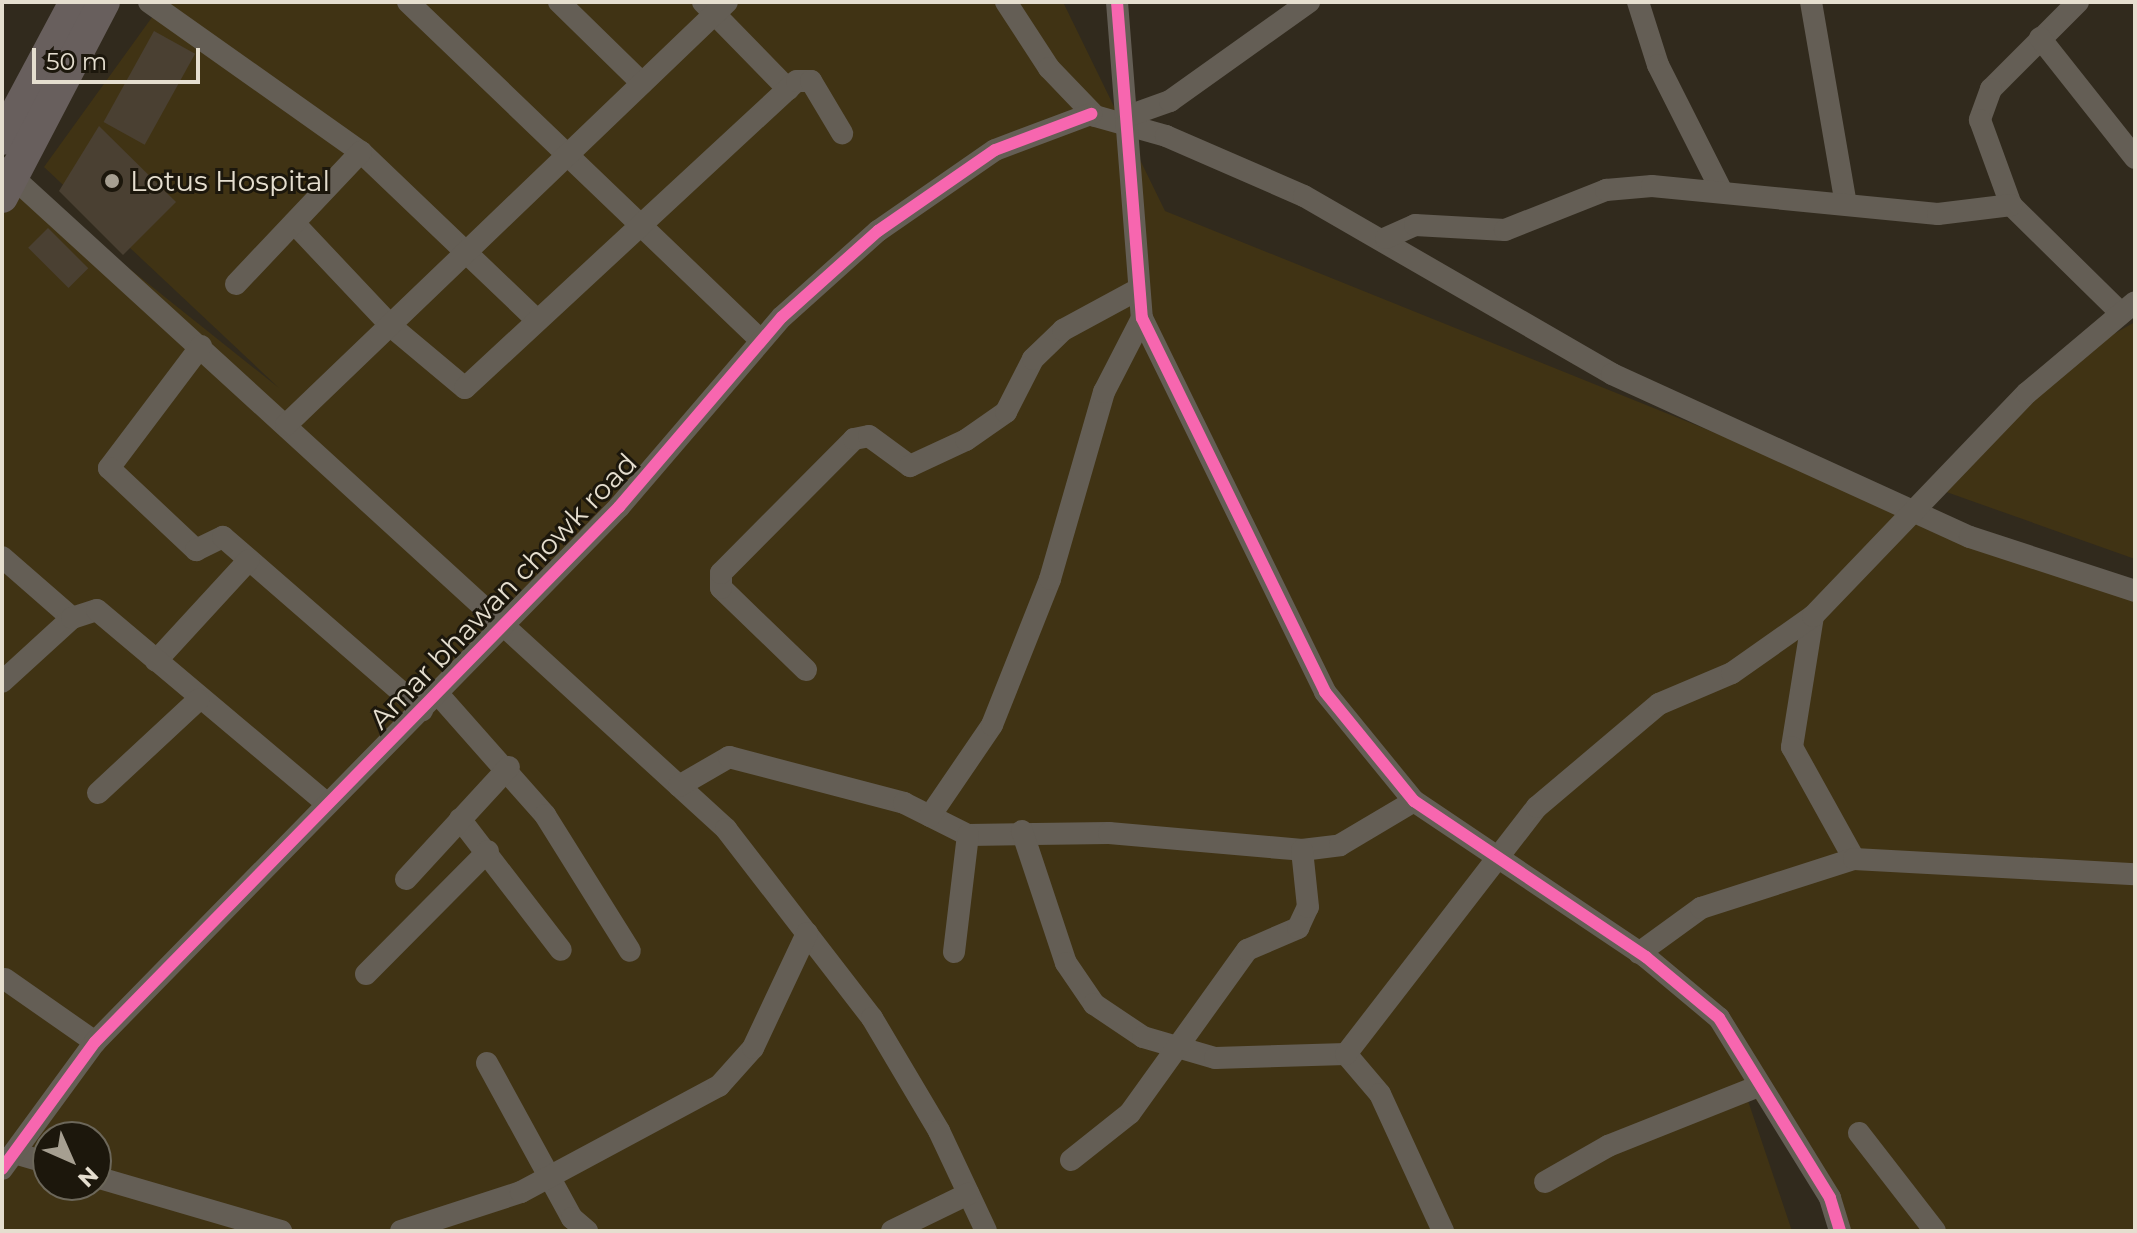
<!DOCTYPE html>
<html>
<head>
<meta charset="utf-8">
<style>
	body { margin:0 }
	#map { position:relative; width:2137px; height:1233px; overflow:hidden; background:#312a1d; font-family:Montserrat,sans-serif }
	div>[style] { position:absolute }
	.built>* { inset:0; background:#403314 }
	.building>* { inset:0; background:#4a4032; transform-origin:0 0 }
	.minor>* { height:22px; margin:-11px; padding:0 11px; transform-origin:11px; border-radius:11px; background:#645e55 }
	.highway>* { height:32px; margin:-16px; padding:0 16px; transform-origin:16px; border-radius:16px; background:#685f5d }
	.cycleway>* { height:12px; margin:-6px; padding:0 6px; transform-origin:6px; border-radius:6px; background:#f766af }
	.dots>* { width:22px; height:22px; translate:-50% -50%; box-sizing:border-box; border:4px solid #1c170c; border-radius:50% }
	span { translate:-50% -50%; white-space:nowrap; text-align:center; line-height:1.15; -webkit-text-stroke:6px #1c170c; paint-order:stroke }
	.poi-label { font-size:28px; color:#e5decf }
	.left { translate:0 -50%; text-align:left }
	.street-label { font-size:28px; color:#e5decf }
	.frame { position:absolute; inset:0; border:4px solid #e5decf; pointer-events:none }
	.north { position:absolute; left:32px; top:1121px; width:80px; height:80px; box-sizing:border-box; background:#1c170c; border:2px solid #6c675a; border-radius:50%; rotate:135deg; font-size:22px; font-weight:700; line-height:32px; text-align:center; color:#e5decf }
	.north::after { content:''; display:block; margin:auto; width:28px; height:36px; background:#a69f91; clip-path:polygon(50% 0,100% 100%,50% 72%,0 100%) }
	.scale { position:absolute; left:32px; top:48px; width:168px; height:36px; box-sizing:border-box; border:4px solid #e5decf; border-top:0; padding-left:10px; font-size:24px; line-height:28px; white-space:nowrap; color:#e5decf; -webkit-text-stroke:6px #1c170c; paint-order:stroke }
</style>
</head>
<body>
<div id="map">
	<div class="built">
		<i style="clip-path:polygon(evenodd,163px 2px,1063px 2px,1165px 211px,2135px 602px,2135px 1231px,1838px 1231px,1830px 1198px,1741px 1080px,1792px 1231px,2px 1231px,2px 197px,12px 175px,279px 388px,44px 167px,163px 2px,48px 1137px,96px 1137px,96px 1185px,48px 1185px,48px 1137px)"></i>
		<i style="clip-path:polygon(2135px 322px,2135px 559px,1938px 489px,2089px 348px)"></i>
	</div>
	<div class="building">
		<i style="left:154px;top:31px;width:47px;height:104px;rotate:29deg"></i>
		<i style="clip-path:polygon(99px 126px,176px 202px,123px 255px,59px 191px)"></i>
		<i style="left:48px;top:228px;width:57px;height:28px;rotate:45deg"></i>
	</div>
	<div class="minor">
		<i style="left:149px;top:2px;width:260px;rotate:35.3deg"></i>
		<i style="left:361px;top:152px;width:242px;rotate:43.7deg"></i>
		<i style="left:408px;top:2px;width:488px;rotate:43.8deg"></i>
		<i style="left:559px;top:2px;width:116px;rotate:44.3deg"></i>
		<i style="left:703px;top:2px;width:122px;rotate:45.7deg"></i>
		<i style="left:1006px;top:2px;width:79px;rotate:56.9deg"></i>
		<i style="left:1049px;top:68px;width:66px;rotate:46.2deg"></i>
		<i style="left:1095px;top:116px;width:74px;rotate:15.7deg"></i>
		<i style="left:1166px;top:136px;width:150px;rotate:23.5deg"></i>
		<i style="left:1304px;top:196px;width:356px;rotate:30deg"></i>
		<i style="left:1612px;top:374px;width:393px;rotate:24.5deg"></i>
		<i style="left:1970px;top:537px;width:174px;rotate:18.1deg"></i>
		<i style="left:1117px;top:2px;width:317px;rotate:85.5deg"></i>
		<i style="left:1142px;top:318px;width:416px;rotate:63.9deg"></i>
		<i style="left:1325px;top:692px;width:141px;rotate:50.8deg"></i>
		<i style="left:1414px;top:801px;width:280px;rotate:33.9deg"></i>
		<i style="left:1646px;top:957px;width:95px;rotate:39.9deg"></i>
		<i style="left:1719px;top:1018px;width:211px;rotate:58.3deg"></i>
		<i style="left:1830px;top:1198px;width:34px;rotate:73deg"></i>
		<i style="left:1638px;top:2px;width:66px;rotate:72.4deg"></i>
		<i style="left:1658px;top:65px;width:138px;rotate:63.2deg"></i>
		<i style="left:1811px;top:2px;width:205px;rotate:80.2deg"></i>
		<i style="left:2078px;top:2px;width:123px;rotate:135deg"></i>
		<i style="left:1991px;top:89px;width:33px;rotate:110deg"></i>
		<i style="left:1980px;top:120px;width:90px;rotate:70deg"></i>
		<i style="left:2011px;top:205px;width:153px;rotate:44.5deg"></i>
		<i style="left:2040px;top:38px;width:153px;rotate:51.6deg"></i>
		<i style="left:1128px;top:116px;width:45px;rotate:-19.7deg"></i>
		<i style="left:1170px;top:101px;width:171px;rotate:-35.5deg"></i>
		<i style="left:3px;top:168px;width:980px;rotate:42.43deg"></i>
		<i style="left:726px;top:829px;width:239px;rotate:52.3deg"></i>
		<i style="left:872px;top:1018px;width:131px;rotate:59.3deg"></i>
		<i style="left:939px;top:1131px;width:110px;rotate:64.8deg"></i>
		<i style="left:294px;top:223px;width:143px;rotate:46.7deg"></i>
		<i style="left:392px;top:327px;width:95px;rotate:39.9deg"></i>
		<i style="left:465px;top:388px;width:452px;rotate:-42.8deg"></i>
		<i style="left:797px;top:81px;width:14px"></i>
		<i style="left:811px;top:81px;width:61px;rotate:59.2deg"></i>
		<i style="left:1386px;top:238px;width:32px;rotate:-24deg"></i>
		<i style="left:1415px;top:225px;width:90px;rotate:3.2deg"></i>
		<i style="left:1505px;top:230px;width:109px;rotate:-21.6deg"></i>
		<i style="left:1606px;top:190px;width:46px;rotate:-5deg"></i>
		<i style="left:1652px;top:186px;width:287px;rotate:5.6deg"></i>
		<i style="left:1938px;top:214px;width:74px;rotate:-7deg"></i>
		<i style="left:236px;top:284px;width:182px;rotate:-46.6deg"></i>
		<i style="left:201px;top:346px;width:153px;rotate:127deg"></i>
		<i style="left:109px;top:468px;width:120px;rotate:43.3deg"></i>
		<i style="left:196px;top:550px;width:30px;rotate:-26deg"></i>
		<i style="left:223px;top:537px;width:264px;rotate:41deg"></i>
		<i style="left:286px;top:425px;width:611px;rotate:-43.81deg"></i>
		<i style="left:2px;top:557px;width:93px;rotate:41.1deg"></i>
		<i style="left:1813px;top:616px;width:133px;rotate:99.1deg"></i>
		<i style="left:1792px;top:747px;width:128px;rotate:61deg"></i>
		<i style="left:156px;top:661px;width:137px;rotate:-47.4deg"></i>
		<i style="left:806px;top:670px;width:118px;rotate:-136deg"></i>
		<i style="left:721px;top:588px;width:15px;rotate:-90deg"></i>
		<i style="left:721px;top:573px;width:189px;rotate:-45.2deg"></i>
		<i style="left:854px;top:439px;width:15px;rotate:-11deg"></i>
		<i style="left:869px;top:436px;width:51px;rotate:36.2deg"></i>
		<i style="left:910px;top:466px;width:62px;rotate:-24.9deg"></i>
		<i style="left:966px;top:440px;width:49px;rotate:-35deg"></i>
		<i style="left:1006px;top:412px;width:59px;rotate:-63deg"></i>
		<i style="left:1033px;top:359px;width:42px;rotate:-44deg"></i>
		<i style="left:1063px;top:330px;width:84px;rotate:-28.4deg"></i>
		<i style="left:2px;top:682px;width:95px;rotate:-42.4deg"></i>
		<i style="left:72px;top:618px;width:26px;rotate:-18deg"></i>
		<i style="left:97px;top:610px;width:301px;rotate:40.1deg"></i>
		<i style="left:438px;top:694px;width:162px;rotate:48.5deg"></i>
		<i style="left:545px;top:815px;width:160px;rotate:58deg"></i>
		<i style="left:679px;top:786px;width:58px;rotate:-30.1deg"></i>
		<i style="left:729px;top:757px;width:181px;rotate:14.7deg"></i>
		<i style="left:904px;top:803px;width:72px;rotate:26.6deg"></i>
		<i style="left:968px;top:835px;width:141px;rotate:-0.8deg"></i>
		<i style="left:1109px;top:833px;width:194px;rotate:5deg"></i>
		<i style="left:1302px;top:850px;width:38px;rotate:-7deg"></i>
		<i style="left:1340px;top:845px;width:86px;rotate:-30.7deg"></i>
		<i style="left:98px;top:793px;width:137px;rotate:-42.9deg"></i>
		<i style="left:930px;top:816px;width:110px;rotate:-55.7deg"></i>
		<i style="left:992px;top:725px;width:157px;rotate:-68.3deg"></i>
		<i style="left:1050px;top:579px;width:195px;rotate:-73.9deg"></i>
		<i style="left:1104px;top:392px;width:83px;rotate:-62.8deg"></i>
		<i style="left:460px;top:819px;width:165px;rotate:52.4deg"></i>
		<i style="left:1022px;top:831px;width:139px;rotate:71.6deg"></i>
		<i style="left:1066px;top:963px;width:50px;rotate:55.7deg"></i>
		<i style="left:1094px;top:1004px;width:59px;rotate:34deg"></i>
		<i style="left:1143px;top:1037px;width:75px;rotate:16.3deg"></i>
		<i style="left:1215px;top:1058px;width:131px;rotate:-1.7deg"></i>
		<i style="left:1346px;top:1054px;width:52px;rotate:49.6deg"></i>
		<i style="left:1380px;top:1094px;width:151px;rotate:65.3deg"></i>
		<i style="left:406px;top:879px;width:152px;rotate:-47.4deg"></i>
		<i style="left:954px;top:952px;width:118px;rotate:-83.2deg"></i>
		<i style="left:1639px;top:953px;width:77px;rotate:-36deg"></i>
		<i style="left:1701px;top:908px;width:161px;rotate:-17.8deg"></i>
		<i style="left:1854px;top:859px;width:281px;rotate:3.1deg"></i>
		<i style="left:366px;top:974px;width:173px;rotate:-45.2deg"></i>
		<i style="left:5px;top:979px;width:110px;rotate:35deg"></i>
		<i style="left:1346px;top:1054px;width:312px;rotate:-52.3deg"></i>
		<i style="left:1537px;top:807px;width:160px;rotate:-40.2deg"></i>
		<i style="left:1659px;top:704px;width:79px;rotate:-23deg"></i>
		<i style="left:1732px;top:673px;width:99px;rotate:-35.1deg"></i>
		<i style="left:1813px;top:616px;width:309px;rotate:-46.2deg"></i>
		<i style="left:2027px;top:393px;width:141px;rotate:-40.1deg"></i>
		<i style="left:487px;top:1063px;width:177px;rotate:61.3deg"></i>
		<i style="left:572px;top:1218px;width:20px;rotate:41deg"></i>
		<i style="left:1859px;top:1133px;width:124px;rotate:52.2deg"></i>
		<i style="left:14px;top:1153px;width:35px;rotate:16deg"></i>
		<i style="left:1071px;top:1160px;width:75px;rotate:-38.5deg"></i>
		<i style="left:1130px;top:1113px;width:201px;rotate:-54.3deg"></i>
		<i style="left:1247px;top:950px;width:56px;rotate:-23.3deg"></i>
		<i style="left:1298px;top:928px;width:23px;rotate:-65deg"></i>
		<i style="left:1308px;top:907px;width:57px;rotate:-96deg"></i>
		<i style="left:2px;top:1169px;width:157px;rotate:-53.8deg"></i>
		<i style="left:95px;top:1042px;width:749px;rotate:-45.6deg"></i>
		<i style="left:619px;top:507px;width:250px;rotate:-49.4deg"></i>
		<i style="left:782px;top:317px;width:129px;rotate:-41.9deg"></i>
		<i style="left:878px;top:231px;width:142px;rotate:-34.7deg"></i>
		<i style="left:995px;top:150px;width:103px;rotate:-20.6deg"></i>
		<i style="left:96px;top:1177px;width:193px;rotate:16.3deg"></i>
		<i style="left:1545px;top:1182px;width:73px;rotate:-29.7deg"></i>
		<i style="left:1608px;top:1146px;width:162px;rotate:-21.7deg"></i>
		<i style="left:401px;top:1231px;width:126px;rotate:-18deg"></i>
		<i style="left:521px;top:1192px;width:225px;rotate:-28.2deg"></i>
		<i style="left:719px;top:1086px;width:51px;rotate:-48.2deg"></i>
		<i style="left:753px;top:1048px;width:127px;rotate:-64.8deg"></i>
		<i style="left:892px;top:1231px;width:85px;rotate:-26deg"></i>
	</div>
	<div class="highway">
		<i style="left:2px;top:139px;width:155px;rotate:-61.9deg"></i>
		<i style="left:2px;top:197px;width:220px;rotate:-62.4deg"></i>
	</div>
	<div class="cycleway">
		<i style="left:1117px;top:2px;width:317px;rotate:85.5deg"></i>
		<i style="left:1142px;top:318px;width:416px;rotate:63.9deg"></i>
		<i style="left:1325px;top:692px;width:141px;rotate:50.8deg"></i>
		<i style="left:1414px;top:801px;width:280px;rotate:33.9deg"></i>
		<i style="left:1646px;top:957px;width:95px;rotate:39.9deg"></i>
		<i style="left:1719px;top:1018px;width:211px;rotate:58.3deg"></i>
		<i style="left:1830px;top:1198px;width:34px;rotate:73deg"></i>
		<i style="left:2px;top:1169px;width:157px;rotate:-53.8deg"></i>
		<i style="left:95px;top:1042px;width:749px;rotate:-45.6deg"></i>
		<i style="left:619px;top:507px;width:250px;rotate:-49.4deg"></i>
		<i style="left:782px;top:317px;width:129px;rotate:-41.9deg"></i>
		<i style="left:878px;top:231px;width:142px;rotate:-34.7deg"></i>
		<i style="left:995px;top:150px;width:103px;rotate:-20.6deg"></i>
	</div>
	<div class="dots">
		<i style="left:112px;top:181px;background:#a69f91"></i>
	</div>
	<div class="poi-label">
		<span class="left" style="left:130px;top:181px">Lotus Hospital</span>
	</div>
	<div class="street-label">
		<span style="left:503px;top:591px;rotate:-46deg">Amar bhawan chowk road</span>
	</div>
	<div class="frame"></div>
	<div class="north">N</div>
	<div class="scale">50 m</div>
</div>
</body>
</html>
